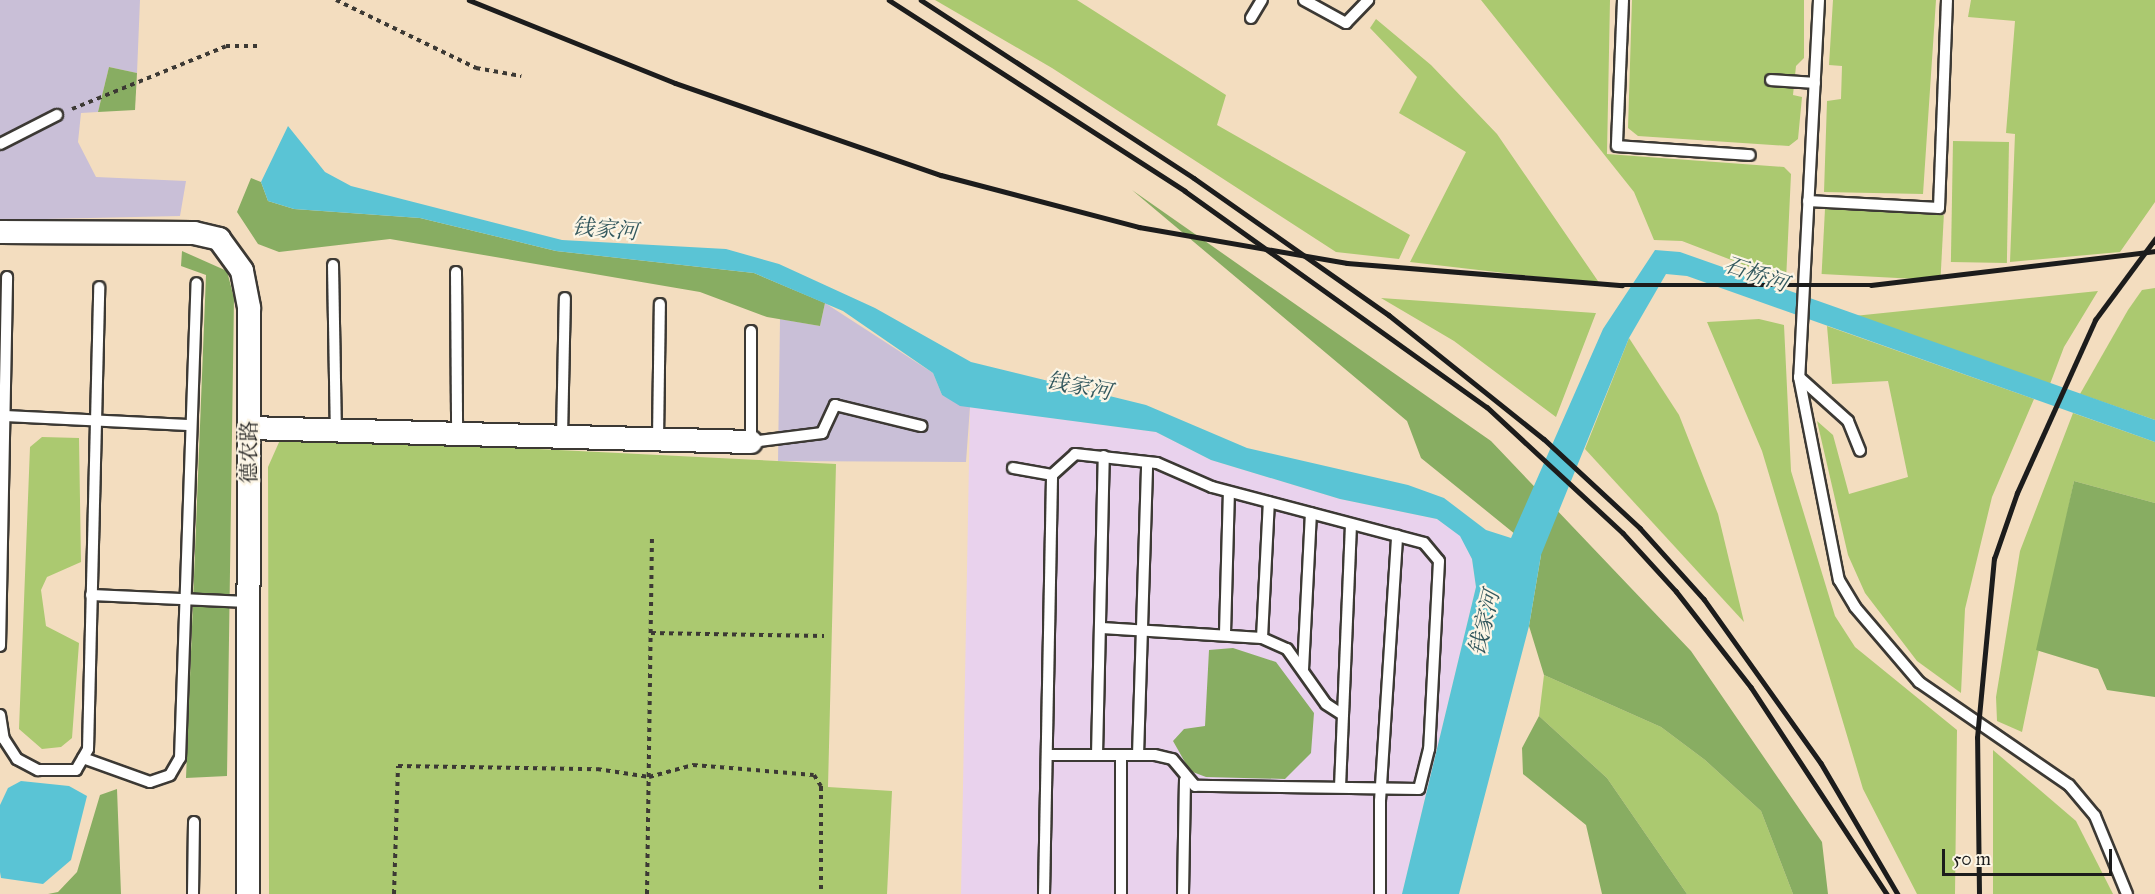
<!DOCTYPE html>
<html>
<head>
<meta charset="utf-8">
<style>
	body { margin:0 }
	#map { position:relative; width:2155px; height:894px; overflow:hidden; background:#f3ddbf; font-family:"IM FELL Great Primer","Noto Serif SC",serif }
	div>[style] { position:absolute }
	.built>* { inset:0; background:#e9d2ed }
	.industrial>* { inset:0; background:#c9bfd7 }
	.green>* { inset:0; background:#abc970; transform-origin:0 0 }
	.forest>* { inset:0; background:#88ad62 }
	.water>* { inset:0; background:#5ac4d5 }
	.path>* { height:4px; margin-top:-2px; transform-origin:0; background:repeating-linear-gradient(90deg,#3c3934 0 4.5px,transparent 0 9px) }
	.roads { filter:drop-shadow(2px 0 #3c3934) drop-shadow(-2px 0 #3c3934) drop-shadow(0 2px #3c3934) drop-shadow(0 -2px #3c3934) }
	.service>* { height:10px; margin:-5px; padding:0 5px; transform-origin:5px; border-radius:5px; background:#fff }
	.minor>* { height:22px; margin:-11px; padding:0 11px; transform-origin:11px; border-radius:11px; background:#fff }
	.rail>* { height:4.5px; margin:-2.25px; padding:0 2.25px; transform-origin:2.25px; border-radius:2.25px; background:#1c1c1c }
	span { translate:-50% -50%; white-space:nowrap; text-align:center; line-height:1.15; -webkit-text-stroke:4.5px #fcf5e5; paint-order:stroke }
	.street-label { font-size:21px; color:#1c1c1c }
	.water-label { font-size:22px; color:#32575d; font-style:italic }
	.scale { position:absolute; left:1942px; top:849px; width:170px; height:27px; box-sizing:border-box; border:3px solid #1c1c1c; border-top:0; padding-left:8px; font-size:18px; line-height:21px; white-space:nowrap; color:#1c1c1c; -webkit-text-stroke:4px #fcf5e5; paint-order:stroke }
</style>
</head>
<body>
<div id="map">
	<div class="built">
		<i style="clip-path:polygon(970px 407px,1156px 432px,1211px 460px,1340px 499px,1437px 519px,1460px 535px,1472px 559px,1476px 587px,1402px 894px,961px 894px)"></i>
	</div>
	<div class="industrial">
		<i style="clip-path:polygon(0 0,140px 0,137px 73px,109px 67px,98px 112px,81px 113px,78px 142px,96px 177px,186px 181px,180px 216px,0 220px)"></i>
		<i style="clip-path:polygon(825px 303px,933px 373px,942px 395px,970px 407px,966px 462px,778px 461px,780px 319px,820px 326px)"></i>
	</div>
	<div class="green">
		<i style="clip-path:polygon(935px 0,1077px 0,1226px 95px,1217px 125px,1410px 235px,1399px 259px,1336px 252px,1052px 68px)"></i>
		<i style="clip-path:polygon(1481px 0,1610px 0,1607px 154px,1784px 167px,1791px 174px,1786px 281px,1682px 241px,1654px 240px,1634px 192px)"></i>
		<i style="clip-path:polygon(1632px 0,1804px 0,1804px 58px,1796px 66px,1793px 95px,1802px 97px,1798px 139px,1789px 146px,1638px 136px,1628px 128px)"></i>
		<i style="clip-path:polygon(1833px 0,1936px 0,1923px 194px,1824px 192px,1827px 101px,1841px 99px,1842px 66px,1829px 65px)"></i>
		<i style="clip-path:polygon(1971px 0,2155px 0,2155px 202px,2120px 252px,2010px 262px,2015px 134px,2006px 133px,2015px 21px,1968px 17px)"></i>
		<i style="clip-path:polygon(1376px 19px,1431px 65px,1497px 134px,1600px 284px,1410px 262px,1466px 152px,1399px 113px,1417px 77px,1370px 28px)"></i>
		<i style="left:1953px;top:141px;width:56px;height:121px;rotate:1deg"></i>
		<i style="left:1825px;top:209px;width:119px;height:65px;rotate:3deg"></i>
		<i style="clip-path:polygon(2155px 288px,2155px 420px,2080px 394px,2128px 310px,2142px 290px)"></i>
		<i style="clip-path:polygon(2098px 291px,2064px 347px,2050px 384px,1854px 316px)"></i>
		<i style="clip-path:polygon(1381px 298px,1595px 313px,1596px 313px,1556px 417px,1454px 341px)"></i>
		<i style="clip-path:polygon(1759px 319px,1784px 325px,1791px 471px,1835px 616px,1855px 647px,1957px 730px,1955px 894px,1917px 894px,1863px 789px,1762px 451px,1707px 322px)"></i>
		<i style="clip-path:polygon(1827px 326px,2034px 399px,1992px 497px,1965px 609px,1961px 693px,1917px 661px,1865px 593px,1848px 555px,1817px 421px,1833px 435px,1849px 494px,1908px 477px,1888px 381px,1832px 384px)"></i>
		<i style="clip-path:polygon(1629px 338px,1679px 415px,1718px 514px,1744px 622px,1585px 449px)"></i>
		<i style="clip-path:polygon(2073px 413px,2155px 442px,2155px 503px,2074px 481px,2022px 732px,1997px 721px,1996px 697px,2020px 551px)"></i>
		<i style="clip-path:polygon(42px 437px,79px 438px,81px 562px,47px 577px,41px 590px,46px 626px,79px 643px,72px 738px,61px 747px,42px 749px,19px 729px,30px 447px)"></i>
		<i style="clip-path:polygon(300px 437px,836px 464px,828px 787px,892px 791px,887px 894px,269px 894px,268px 467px,280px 440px)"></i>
		<i style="clip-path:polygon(1544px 675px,1661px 727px,1705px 760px,1761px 811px,1793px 894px,1687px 894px,1607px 778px,1539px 716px)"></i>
		<i style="clip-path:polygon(1993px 750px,2076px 821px,2113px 894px,1993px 894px)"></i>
	</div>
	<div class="forest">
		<i style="clip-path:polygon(109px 67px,137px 73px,135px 110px,98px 112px)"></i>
		<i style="clip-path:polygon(251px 178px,261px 182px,268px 201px,294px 209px,420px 218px,556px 251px,754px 273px,825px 303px,820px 326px,767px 317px,700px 292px,390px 239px,279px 252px,258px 244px,237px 212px)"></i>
		<i style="clip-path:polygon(1132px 190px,1491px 441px,1691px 651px,1822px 842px,1828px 894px,1793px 894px,1761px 811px,1705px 760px,1661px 727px,1544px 675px,1529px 626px,1541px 555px,1421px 458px,1407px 421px)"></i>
		<i style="clip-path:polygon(182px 251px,227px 271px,234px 298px,227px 776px,186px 778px,206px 275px,181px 266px)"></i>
		<i style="clip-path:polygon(2074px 481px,2155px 503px,2155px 697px,2107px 690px,2098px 669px,2036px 650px)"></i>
		<i style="clip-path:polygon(1233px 648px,1276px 662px,1314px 713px,1311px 753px,1285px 779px,1206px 777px,1190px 771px,1173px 741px,1184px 729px,1205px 726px,1209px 650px)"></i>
		<i style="clip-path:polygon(1539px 716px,1607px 778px,1687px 894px,1602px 894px,1586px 825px,1523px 774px,1522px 748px)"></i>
		<i style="clip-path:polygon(117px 789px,121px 894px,48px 894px,58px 892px,77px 872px,100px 795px)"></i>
	</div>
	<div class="water">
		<i style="clip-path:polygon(288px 126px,325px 172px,351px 186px,562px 240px,726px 249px,779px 264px,875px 308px,971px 362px,1146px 405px,1247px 448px,1408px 485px,1444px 498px,1486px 530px,1511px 538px,1603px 329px,1655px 250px,1680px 252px,2155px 420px,2155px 442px,1687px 276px,1666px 274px,1629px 338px,1541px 555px,1529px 626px,1459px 894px,1402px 894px,1476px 587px,1472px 559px,1460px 536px,1437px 519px,1340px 499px,1211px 460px,1156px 432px,960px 406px,942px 395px,933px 373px,843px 311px,754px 273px,556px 251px,420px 218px,294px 209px,268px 201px,261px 182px)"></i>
		<i style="clip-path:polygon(21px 781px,69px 786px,87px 796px,71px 860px,43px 884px,1px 878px,0 872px,0 805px,8px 788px)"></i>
	</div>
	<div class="path">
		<i style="left:336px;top:0;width:156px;rotate:25.9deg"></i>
		<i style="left:476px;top:68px;width:46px;rotate:10.1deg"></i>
		<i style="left:72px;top:109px;width:166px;rotate:-22.2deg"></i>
		<i style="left:226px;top:46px;width:34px"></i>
		<i style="left:651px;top:633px;width:173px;rotate:1deg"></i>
		<i style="left:394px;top:894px;width:128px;rotate:-88.2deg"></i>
		<i style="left:398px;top:766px;width:199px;rotate:0.9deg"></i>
		<i style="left:597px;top:769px;width:53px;rotate:8.7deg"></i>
		<i style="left:649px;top:777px;width:46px;rotate:-15.3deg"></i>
		<i style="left:693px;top:765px;width:121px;rotate:4.7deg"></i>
		<i style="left:814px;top:775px;width:13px;rotate:58deg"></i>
		<i style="left:821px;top:786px;width:108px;rotate:90deg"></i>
		<i style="left:647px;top:894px;width:358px;rotate:-89.2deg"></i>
	</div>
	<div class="roads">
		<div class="service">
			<i style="left:1304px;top:0;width:48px;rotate:28.7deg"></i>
			<i style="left:1346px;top:23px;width:32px;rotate:-46deg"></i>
			<i style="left:1623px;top:0;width:146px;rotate:92.4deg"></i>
			<i style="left:1617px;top:146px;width:133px;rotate:3.9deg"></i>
			<i style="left:1819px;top:0;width:378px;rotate:93deg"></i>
			<i style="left:1799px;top:377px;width:207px;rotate:78.9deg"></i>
			<i style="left:1839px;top:580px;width:31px;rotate:59deg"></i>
			<i style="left:1855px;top:607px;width:99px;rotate:49.5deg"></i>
			<i style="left:1919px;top:682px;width:182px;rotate:34.5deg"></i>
			<i style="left:2069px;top:785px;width:40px;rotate:50deg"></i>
			<i style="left:2095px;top:816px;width:84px;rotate:67.7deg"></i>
			<i style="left:1251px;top:18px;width:21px;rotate:-59deg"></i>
			<i style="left:1771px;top:80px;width:44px;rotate:3.9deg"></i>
			<i style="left:0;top:144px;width:64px;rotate:-27deg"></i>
			<i style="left:1808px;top:201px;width:131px;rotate:3.1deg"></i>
			<i style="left:1939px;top:208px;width:208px;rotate:-87.8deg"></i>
			<i style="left:333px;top:265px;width:165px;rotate:89deg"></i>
			<i style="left:456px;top:272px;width:161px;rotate:89.6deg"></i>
			<i style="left:751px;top:331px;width:111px;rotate:90deg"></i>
			<i style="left:751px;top:442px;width:72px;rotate:-7.2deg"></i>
			<i style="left:822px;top:433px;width:31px;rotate:-65deg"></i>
			<i style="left:835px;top:405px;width:89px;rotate:13.7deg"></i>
			<i style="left:1799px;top:377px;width:66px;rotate:41.9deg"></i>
			<i style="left:1848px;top:421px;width:32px;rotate:68deg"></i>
			<i style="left:5px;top:416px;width:183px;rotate:2.8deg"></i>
			<i style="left:562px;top:436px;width:138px;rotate:-88.8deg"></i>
			<i style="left:658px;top:439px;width:135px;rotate:-89.2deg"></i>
			<i style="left:1013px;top:468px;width:40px;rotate:10deg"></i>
			<i style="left:91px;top:595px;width:157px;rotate:2.6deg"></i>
			<i style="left:1102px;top:628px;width:160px;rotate:3.6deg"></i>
			<i style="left:1262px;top:638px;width:27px;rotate:24deg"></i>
			<i style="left:1287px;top:649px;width:67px;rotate:54.7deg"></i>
			<i style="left:1326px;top:704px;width:20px;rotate:33deg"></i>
			<i style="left:1225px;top:633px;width:141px;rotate:-88.4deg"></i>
			<i style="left:1262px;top:638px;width:136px;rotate:-87.1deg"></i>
			<i style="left:0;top:646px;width:369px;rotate:-88.9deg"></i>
			<i style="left:1303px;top:670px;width:157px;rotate:-87.1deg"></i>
			<i style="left:0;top:715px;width:24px;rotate:81deg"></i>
			<i style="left:4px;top:739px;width:24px;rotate:57deg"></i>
			<i style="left:17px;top:759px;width:24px;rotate:28deg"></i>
			<i style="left:38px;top:770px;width:38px"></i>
			<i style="left:76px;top:770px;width:24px;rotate:-60deg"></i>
			<i style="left:88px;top:749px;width:462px;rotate:-88.6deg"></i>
			<i style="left:1097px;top:755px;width:299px;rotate:-88.7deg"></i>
			<i style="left:1138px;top:755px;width:293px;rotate:-88.2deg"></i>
			<i style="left:83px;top:758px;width:71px;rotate:19.7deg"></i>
			<i style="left:150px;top:782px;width:21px;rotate:-19deg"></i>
			<i style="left:170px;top:775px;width:20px;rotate:-60deg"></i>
			<i style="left:180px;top:758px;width:475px;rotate:-88deg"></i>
			<i style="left:1340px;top:787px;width:263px;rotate:-87.6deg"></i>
			<i style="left:193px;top:894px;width:72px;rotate:-89.2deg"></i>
			<i style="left:1044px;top:894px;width:419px;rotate:-88.9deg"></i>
			<i style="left:1052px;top:475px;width:31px;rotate:-42deg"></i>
			<i style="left:1075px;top:454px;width:82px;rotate:6.3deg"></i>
			<i style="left:1157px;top:463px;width:60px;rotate:23.6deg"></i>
			<i style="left:1212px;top:487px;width:219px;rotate:14.8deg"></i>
			<i style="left:1424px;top:543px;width:23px;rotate:50deg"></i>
			<i style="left:1439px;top:561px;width:188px;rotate:93deg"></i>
			<i style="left:1429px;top:749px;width:41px;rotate:104deg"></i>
			<i style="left:1419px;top:789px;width:224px;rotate:-179.2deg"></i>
			<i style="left:1195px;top:786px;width:35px;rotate:-130deg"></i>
			<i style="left:1172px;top:759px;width:18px;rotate:-167deg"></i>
			<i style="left:1154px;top:755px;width:107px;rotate:180deg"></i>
			<i style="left:1121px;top:894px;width:139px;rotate:-90deg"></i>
			<i style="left:1183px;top:894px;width:114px;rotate:-89deg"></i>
			<i style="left:1380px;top:894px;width:93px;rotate:-90deg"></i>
			<i style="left:1380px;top:801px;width:266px;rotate:-86.3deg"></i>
		</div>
		<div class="minor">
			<i style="left:0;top:232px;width:194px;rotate:0.3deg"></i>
			<i style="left:194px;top:233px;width:26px;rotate:13deg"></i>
			<i style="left:219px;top:239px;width:39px;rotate:54deg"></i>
			<i style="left:242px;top:271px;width:38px;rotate:79deg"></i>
			<i style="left:249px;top:308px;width:586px;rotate:90.1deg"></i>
			<i style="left:249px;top:428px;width:502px;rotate:1.6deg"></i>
		</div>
	</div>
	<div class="rail">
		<i style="left:469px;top:0;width:222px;rotate:21.9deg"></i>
		<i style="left:675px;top:83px;width:281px;rotate:19.1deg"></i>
		<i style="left:941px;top:175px;width:205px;rotate:14.7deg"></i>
		<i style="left:1139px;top:227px;width:211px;rotate:9.8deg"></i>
		<i style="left:1347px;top:263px;width:276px;rotate:4.6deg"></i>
		<i style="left:1622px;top:285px;width:249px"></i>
		<i style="left:1871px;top:285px;width:286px;rotate:-6.8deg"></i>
		<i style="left:889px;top:0;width:352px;rotate:32.8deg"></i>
		<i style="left:1185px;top:191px;width:371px;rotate:35.6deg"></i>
		<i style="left:1487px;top:407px;width:185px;rotate:42.8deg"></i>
		<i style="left:1623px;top:533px;width:79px;rotate:47.6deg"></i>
		<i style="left:1676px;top:591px;width:122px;rotate:52deg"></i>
		<i style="left:1751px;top:687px;width:248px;rotate:56.7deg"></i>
		<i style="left:921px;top:0;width:326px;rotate:33.1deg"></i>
		<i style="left:1194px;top:178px;width:238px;rotate:35.1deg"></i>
		<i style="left:1389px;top:315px;width:198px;rotate:38.7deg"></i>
		<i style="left:1544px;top:439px;width:131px;rotate:42.8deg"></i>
		<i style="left:1640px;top:528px;width:96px;rotate:48deg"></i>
		<i style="left:1704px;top:599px;width:201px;rotate:54.5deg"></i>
		<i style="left:1821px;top:763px;width:152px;rotate:59.6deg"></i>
		<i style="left:1979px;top:894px;width:156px;rotate:-90.7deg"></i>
		<i style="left:1977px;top:738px;width:180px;rotate:-84.6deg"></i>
		<i style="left:1994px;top:559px;width:70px;rotate:-70.8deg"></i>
		<i style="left:2017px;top:493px;width:190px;rotate:-65.7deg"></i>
		<i style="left:2095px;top:320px;width:101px;rotate:-53.5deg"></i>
	</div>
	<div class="street-label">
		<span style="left:249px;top:452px;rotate:-90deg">德农路</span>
	</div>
	<div class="water-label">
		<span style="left:605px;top:229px;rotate:5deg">钱家河</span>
		<span style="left:1756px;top:274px;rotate:19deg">石桥河</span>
		<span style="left:1079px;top:386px;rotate:11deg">钱家河</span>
		<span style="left:1484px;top:623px;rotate:-76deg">钱家河</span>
	</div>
	<div class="scale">50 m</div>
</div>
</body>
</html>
